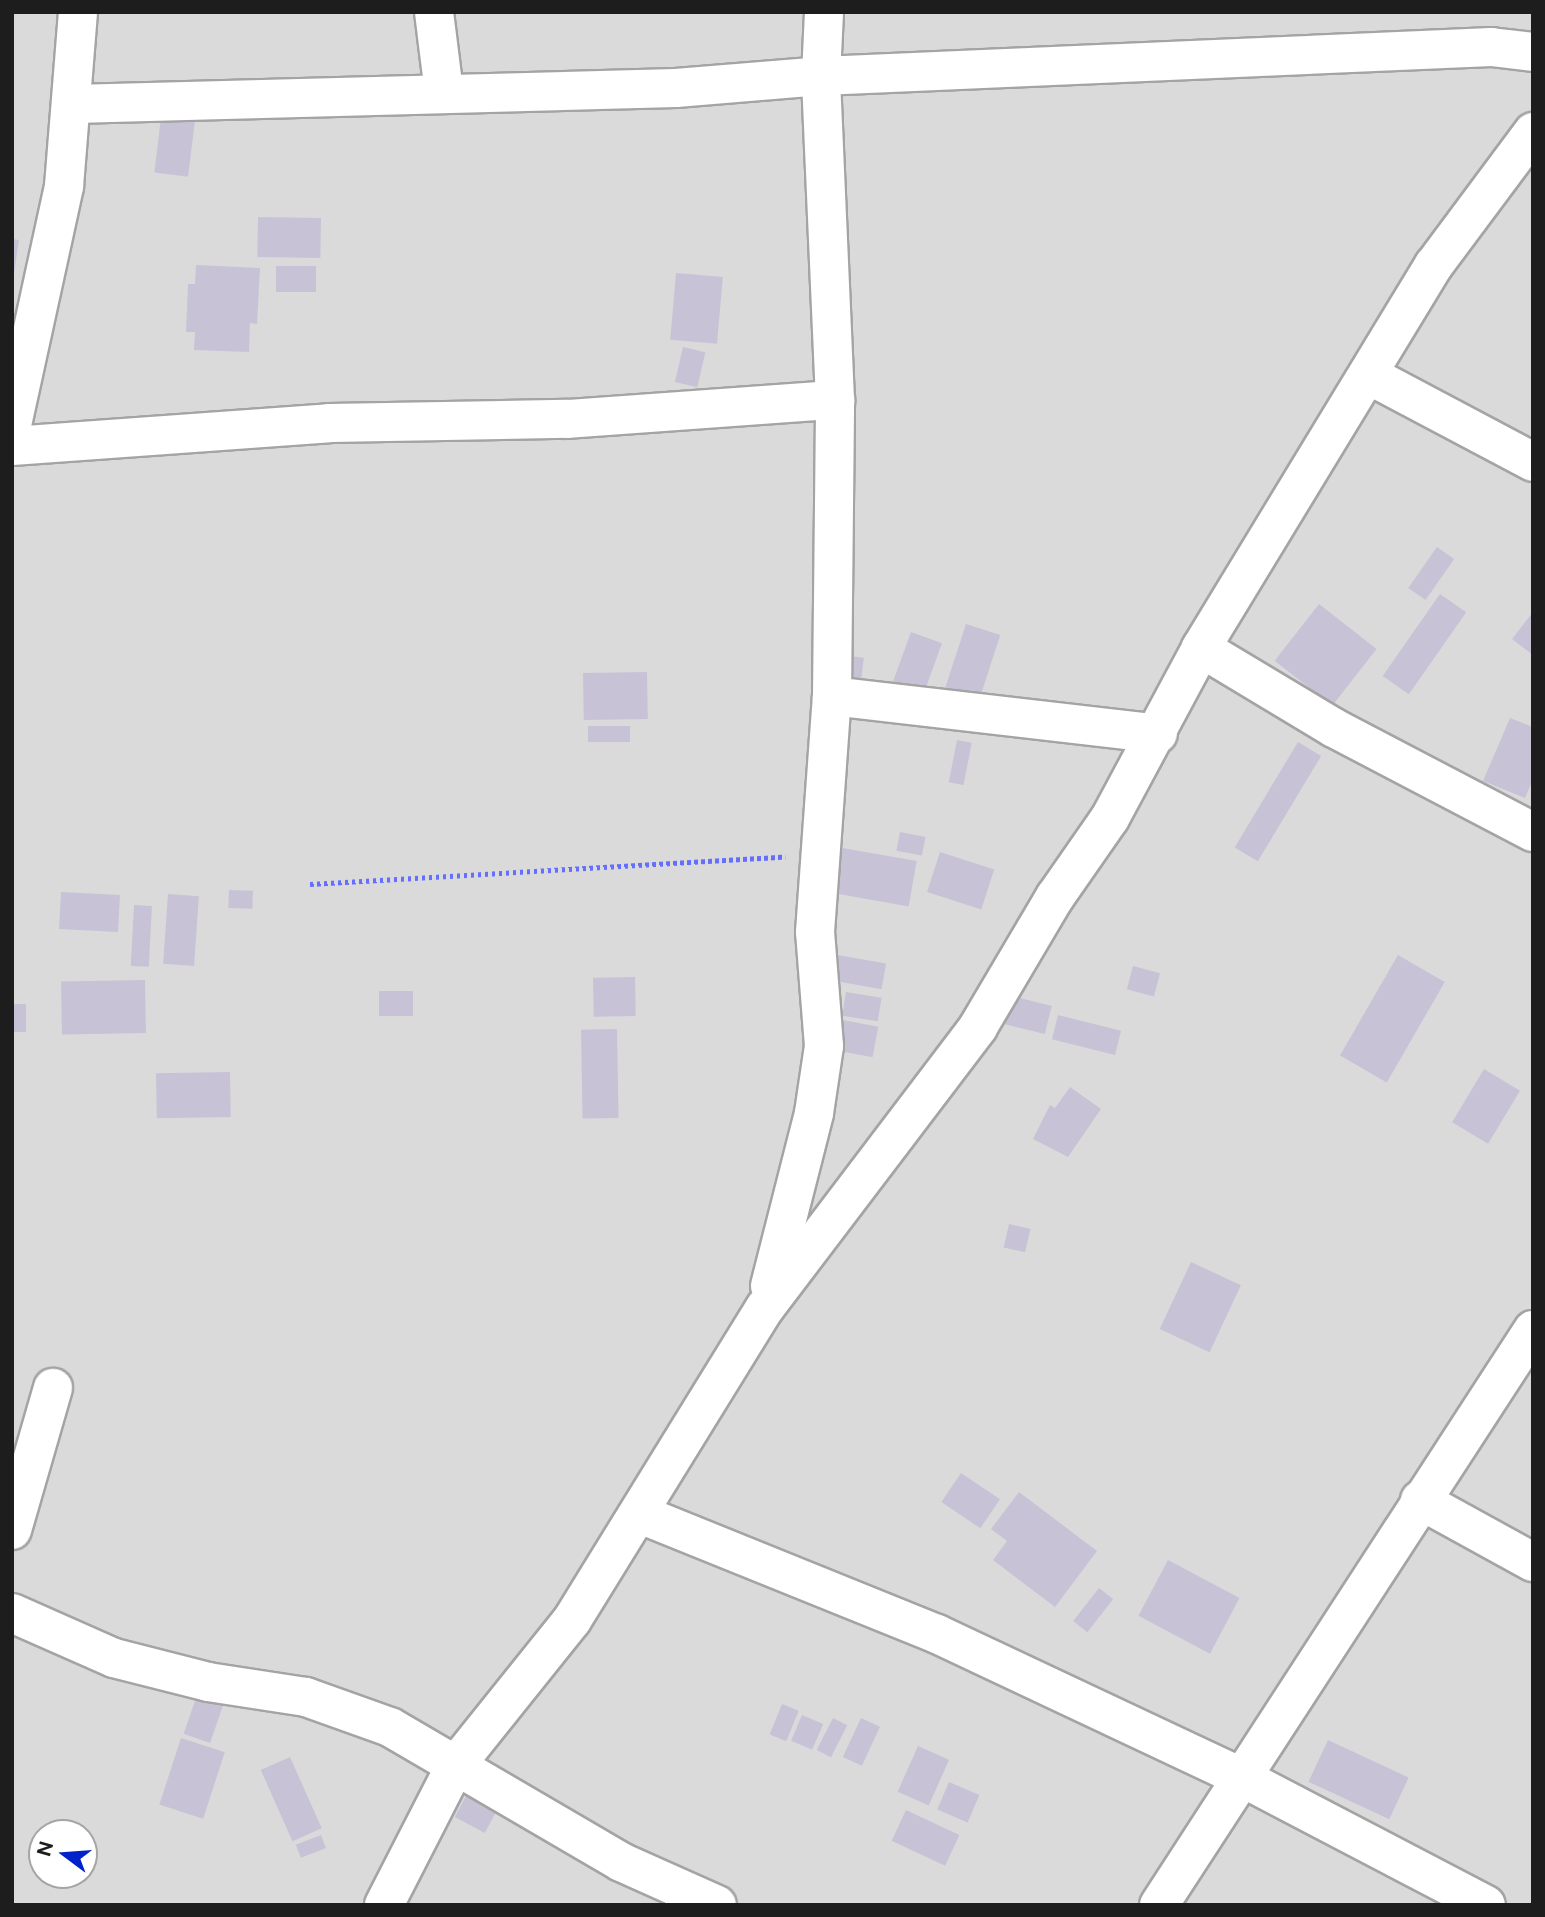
<!DOCTYPE html>
<html>
<head>
<meta charset="utf-8">
<style>
	body { margin:0 }
	#map { position:relative; width:1545px; height:1917px; overflow:hidden; background:#e9e2ef; font-family:"Public Sans",sans-serif }
	div>[style] { position:absolute }
	.residential>* { inset:0; background:#dadadb }
	.building>* { inset:0; background:#c8c2d6; transform-origin:0 0 }
	.path>* { height:4.5px; margin-top:-2.25px; transform-origin:0; background:repeating-linear-gradient(90deg,#646eff 0 3.5px,transparent 0 7px) }
	.roads { filter:drop-shadow(2px 0 #a4a4a4) drop-shadow(-2px 0 #a4a4a4) drop-shadow(0 2px #a4a4a4) drop-shadow(0 -2px #a4a4a4) }
	.minor>* { height:38px; margin:-19px; padding:0 19px; transform-origin:19px; border-radius:19px; background:#fff }
	span { translate:-50% -50%; white-space:nowrap; text-align:center; line-height:1.15; -webkit-text-stroke:6px #fff; paint-order:stroke }
	.frame { position:absolute; inset:0; border:14px solid #1d1d1d; pointer-events:none }
	.north { position:absolute; left:28px; top:1819px; width:70px; height:70px; box-sizing:border-box; background:#fff; border:2px solid #a5a5a5; border-radius:50%; rotate:286deg; font-size:19px; font-weight:700; line-height:28px; text-align:center; color:#1d1d1d }
	.north::after { content:''; display:block; margin:auto; width:24px; height:32px; background:#0022cb; clip-path:polygon(50% 0,100% 100%,50% 72%,0 100%) }
</style>
</head>
<body>
<div id="map">
	<div class="residential">
		<i style="clip-path:polygon(evenodd,12px 12px,1533px 12px,1533px 1905px,12px 1905px,12px 12px,42px 1833px,84px 1833px,84px 1875px,42px 1875px,42px 1833px)"></i>
	</div>
	<div class="building">
		<i style="left:161px;top:118px;width:34px;height:55px;rotate:7deg"></i>
		<i style="left:258px;top:217px;width:63px;height:40px;rotate:1deg"></i>
		<i style="clip-path:polygon(12px 239px,19px 240px,14px 273px,12px 273px)"></i>
		<i style="clip-path:polygon(196px 265px,260px 268px,257px 324px,250px 323px,249px 352px,194px 350px,195px 332px,186px 332px,188px 284px,195px 284px)"></i>
		<i style="left:276px;top:266px;width:40px;height:26px"></i>
		<i style="left:676px;top:273px;width:47px;height:67px;rotate:5deg"></i>
		<i style="left:683px;top:347px;width:23px;height:36px;rotate:13deg"></i>
		<i style="left:1437px;top:547px;width:21px;height:50px;rotate:35deg"></i>
		<i style="left:1440px;top:594px;width:32px;height:100px;rotate:35deg"></i>
		<i style="left:1319px;top:604px;width:73px;height:72px;rotate:38deg"></i>
		<i style="clip-path:polygon(1533px 612px,1533px 655px,1512px 639px)"></i>
		<i style="left:966px;top:624px;width:36px;height:76px;rotate:18deg"></i>
		<i style="left:911px;top:632px;width:33px;height:57px;rotate:20deg"></i>
		<i style="left:841px;top:655px;width:23px;height:36px;rotate:7deg"></i>
		<i style="left:647px;top:672px;width:47px;height:64px;rotate:89deg"></i>
		<i style="clip-path:polygon(1510px 718px,1533px 727px,1533px 779px,1525px 798px,1483px 781px)"></i>
		<i style="left:630px;top:726px;width:16px;height:42px;rotate:90deg"></i>
		<i style="left:957px;top:740px;width:15px;height:43px;rotate:11deg"></i>
		<i style="left:1298px;top:742px;width:27px;height:123px;rotate:31deg"></i>
		<i style="left:900px;top:832px;width:26px;height:19px;rotate:11deg"></i>
		<i style="left:831px;top:846px;width:87px;height:46px;rotate:10deg"></i>
		<i style="left:940px;top:852px;width:57px;height:42px;rotate:18deg"></i>
		<i style="left:229px;top:890px;width:24px;height:18px;rotate:2deg"></i>
		<i style="left:61px;top:892px;width:59px;height:37px;rotate:3deg"></i>
		<i style="left:168px;top:894px;width:31px;height:70px;rotate:4deg"></i>
		<i style="left:134px;top:905px;width:18px;height:61px;rotate:3deg"></i>
		<i style="left:826px;top:953px;width:61px;height:26px;rotate:10deg"></i>
		<i style="left:1398px;top:955px;width:54px;height:116px;rotate:30deg"></i>
		<i style="left:1133px;top:966px;width:28px;height:24px;rotate:15deg"></i>
		<i style="left:635px;top:977px;width:39px;height:42px;rotate:89deg"></i>
		<i style="left:145px;top:980px;width:53px;height:84px;rotate:89deg"></i>
		<i style="left:413px;top:991px;width:25px;height:34px;rotate:90deg"></i>
		<i style="left:846px;top:992px;width:36px;height:24px;rotate:9deg"></i>
		<i style="left:1012px;top:996px;width:41px;height:29px;rotate:14deg"></i>
		<i style="left:12px;top:1004px;width:14px;height:28px"></i>
		<i style="left:1058px;top:1015px;width:65px;height:25px;rotate:14deg"></i>
		<i style="left:843px;top:1020px;width:36px;height:31px;rotate:11deg"></i>
		<i style="left:617px;top:1029px;width:89px;height:36px;rotate:89deg"></i>
		<i style="left:1484px;top:1069px;width:42px;height:62px;rotate:31deg"></i>
		<i style="left:230px;top:1072px;width:45px;height:74px;rotate:89deg"></i>
		<i style="clip-path:polygon(1070px 1087px,1101px 1109px,1068px 1157px,1033px 1139px,1050px 1105px,1055px 1108px)"></i>
		<i style="left:1009px;top:1224px;width:22px;height:24px;rotate:13deg"></i>
		<i style="left:1191px;top:1262px;width:55px;height:74px;rotate:25deg"></i>
		<i style="left:961px;top:1473px;width:47px;height:35px;rotate:34deg"></i>
		<i style="clip-path:polygon(1019px 1492px,1097px 1551px,1055px 1607px,993px 1560px,1007px 1541px,991px 1529px)"></i>
		<i style="left:1168px;top:1560px;width:81px;height:63px;rotate:28deg"></i>
		<i style="left:1099px;top:1588px;width:18px;height:42px;rotate:38deg"></i>
		<i style="left:197px;top:1695px;width:28px;height:41px;rotate:19deg"></i>
		<i style="left:782px;top:1704px;width:18px;height:33px;rotate:22deg"></i>
		<i style="left:802px;top:1715px;width:23px;height:28px;rotate:23deg"></i>
		<i style="left:833px;top:1718px;width:16px;height:36px;rotate:27deg"></i>
		<i style="left:861px;top:1718px;width:21px;height:43px;rotate:25deg"></i>
		<i style="left:181px;top:1738px;width:46px;height:70px;rotate:18deg"></i>
		<i style="left:1328px;top:1740px;width:89px;height:46px;rotate:25deg"></i>
		<i style="left:918px;top:1746px;width:34px;height:50px;rotate:24deg"></i>
		<i style="left:290px;top:1757px;width:78px;height:32px;rotate:66deg"></i>
		<i style="left:949px;top:1782px;width:33px;height:30px;rotate:23deg"></i>
		<i style="left:467px;top:1794px;width:34px;height:26px;rotate:28deg"></i>
		<i style="left:906px;top:1810px;width:59px;height:34px;rotate:25deg"></i>
		<i style="left:321px;top:1835px;width:14px;height:27px;rotate:69deg"></i>
	</div>
	<div class="path">
		<i style="left:310px;top:884px;width:476px;rotate:-3.3deg"></i>
	</div>
	<div class="roads">
		<div class="minor">
			<i style="left:434px;top:12px;width:81px;rotate:82.9deg"></i>
			<i style="left:73px;top:104px;width:603px;rotate:-1.52deg"></i>
			<i style="left:676px;top:88px;width:145px;rotate:-4.7deg"></i>
			<i style="left:821px;top:76px;width:671px;rotate:-2.48deg"></i>
			<i style="left:1491px;top:47px;width:42px;rotate:6.8deg"></i>
			<i style="left:1369px;top:375px;width:186px;rotate:27.9deg"></i>
			<i style="left:12px;top:425px;width:245px;rotate:-77.7deg"></i>
			<i style="left:64px;top:186px;width:175px;rotate:-85.4deg"></i>
			<i style="left:12px;top:446px;width:318px;rotate:-4.1deg"></i>
			<i style="left:329px;top:423px;width:238px;rotate:-1deg"></i>
			<i style="left:567px;top:419px;width:269px;rotate:-4.1deg"></i>
			<i style="left:1201px;top:648px;width:155px;rotate:31deg"></i>
			<i style="left:1334px;top:728px;width:225px;rotate:27.6deg"></i>
			<i style="left:832px;top:696px;width:328px;rotate:6.6deg"></i>
			<i style="left:770px;top:1286px;width:179px;rotate:-75.7deg"></i>
			<i style="left:814px;top:1113px;width:68px;rotate:-81.5deg"></i>
			<i style="left:824px;top:1046px;width:114px;rotate:-94.5deg"></i>
			<i style="left:815px;top:932px;width:237px;rotate:-85.9deg"></i>
			<i style="left:832px;top:696px;width:296px;rotate:-89.4deg"></i>
			<i style="left:835px;top:400px;width:324px;rotate:-92.5deg"></i>
			<i style="left:821px;top:76px;width:64px;rotate:-87.3deg"></i>
			<i style="left:1420px;top:1500px;width:129px;rotate:28.8deg"></i>
			<i style="left:640px;top:1514px;width:320px;rotate:22deg"></i>
			<i style="left:937px;top:1634px;width:338px;rotate:25.2deg"></i>
			<i style="left:1243px;top:1778px;width:274px;rotate:27.6deg"></i>
			<i style="left:12px;top:1530px;width:148px;rotate:-73.9deg"></i>
			<i style="left:12px;top:1613px;width:111px;rotate:23.8deg"></i>
			<i style="left:114px;top:1658px;width:97px;rotate:14.3deg"></i>
			<i style="left:208px;top:1682px;width:99px;rotate:8.7deg"></i>
			<i style="left:306px;top:1697px;width:89px;rotate:19.7deg"></i>
			<i style="left:390px;top:1727px;width:268px;rotate:30.3deg"></i>
			<i style="left:621px;top:1862px;width:105px;rotate:24.1deg"></i>
			<i style="left:384px;top:1905px;width:156px;rotate:-62.9deg"></i>
			<i style="left:455px;top:1766px;width:187px;rotate:-51.3deg"></i>
			<i style="left:572px;top:1620px;width:367px;rotate:-58.3deg"></i>
			<i style="left:765px;top:1308px;width:353px;rotate:-52.8deg"></i>
			<i style="left:978px;top:1027px;width:151px;rotate:-59.4deg"></i>
			<i style="left:1055px;top:897px;width:96px;rotate:-55.2deg"></i>
			<i style="left:1110px;top:818px;width:193px;rotate:-61.8deg"></i>
			<i style="left:1201px;top:648px;width:448px;rotate:-58.7deg"></i>
			<i style="left:1434px;top:265px;width:166px;rotate:-53.3deg"></i>
			<i style="left:1159px;top:1905px;width:686px;rotate:-56.96deg"></i>
		</div>
	</div>
	<div class="frame"></div>
	<div class="north">N</div>
</div>
</body>
</html>
